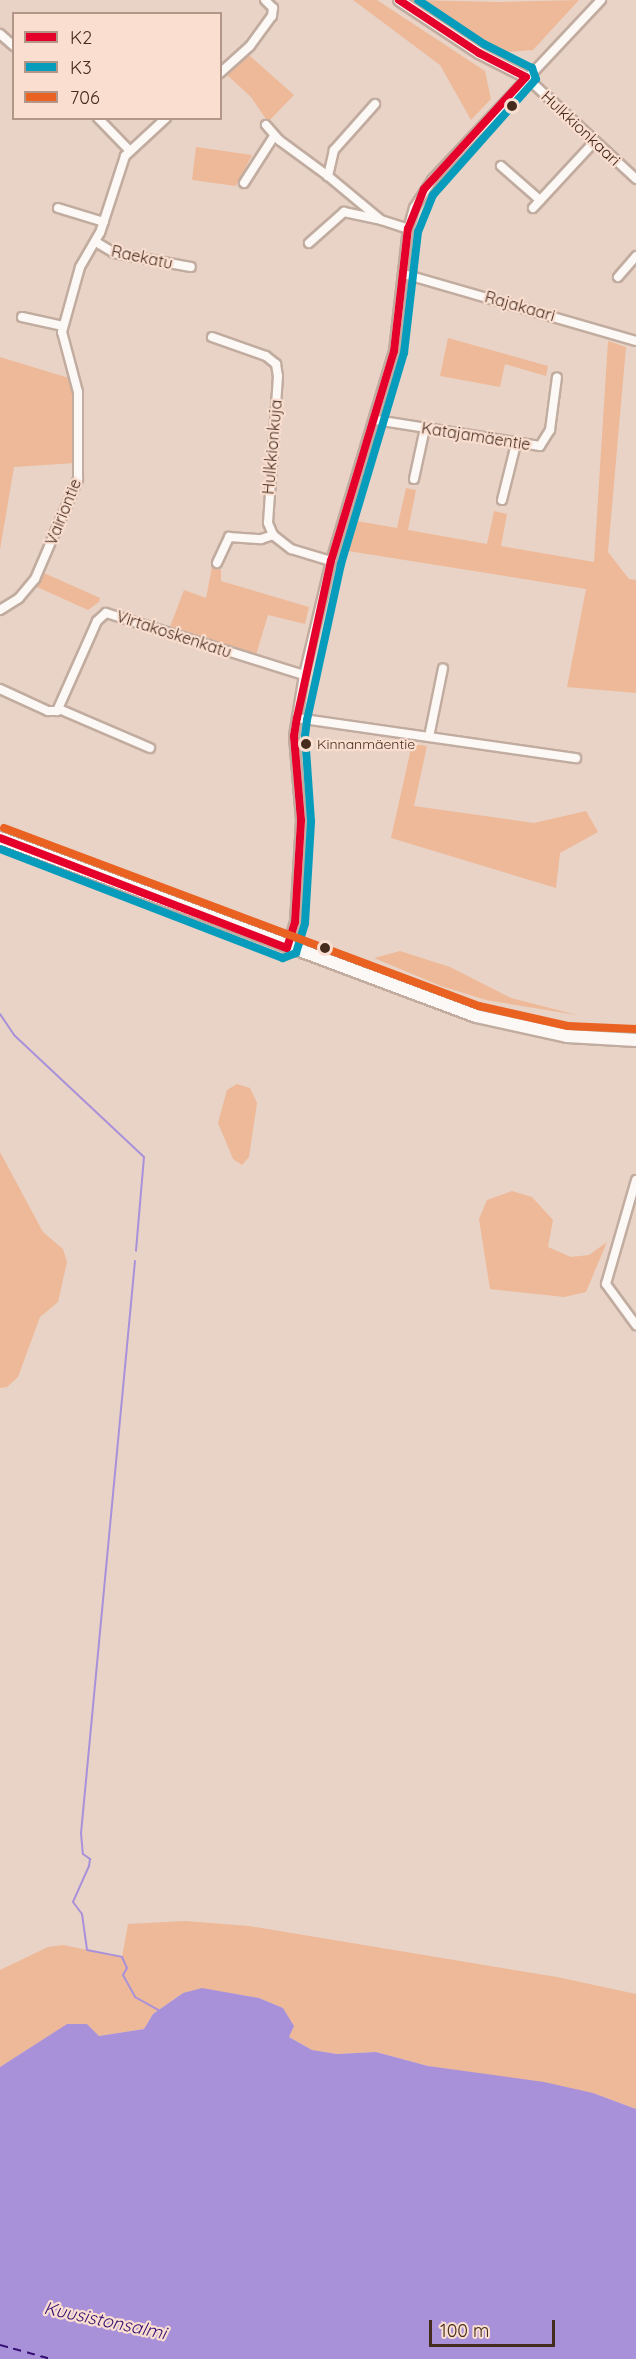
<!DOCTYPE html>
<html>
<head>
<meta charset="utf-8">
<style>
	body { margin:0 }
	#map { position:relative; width:636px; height:2359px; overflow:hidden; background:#e9d3c6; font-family:Quicksand,sans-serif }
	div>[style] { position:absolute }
	.green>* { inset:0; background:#eeb998 }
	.water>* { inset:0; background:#a991da }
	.stream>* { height:2px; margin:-1px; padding:0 1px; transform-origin:1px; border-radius:1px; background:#a991da }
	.ferry>* { height:1.5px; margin-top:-0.75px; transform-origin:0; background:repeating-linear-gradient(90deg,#350f73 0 8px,transparent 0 14px) }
	.roads { filter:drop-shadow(2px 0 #c1ac9f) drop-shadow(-2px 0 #c1ac9f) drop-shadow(0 2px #c1ac9f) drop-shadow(0 -2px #c1ac9f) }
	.minor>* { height:8px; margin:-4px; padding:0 4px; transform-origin:4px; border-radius:4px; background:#fcf8f6 }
	.tertiary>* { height:10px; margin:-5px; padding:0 5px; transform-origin:5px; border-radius:5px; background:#fcf8f6 }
	.secondary>* { height:12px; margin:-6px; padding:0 6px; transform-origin:6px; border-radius:6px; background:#fcf8f6 }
	.bus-1>* { height:8px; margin:-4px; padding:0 4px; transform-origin:4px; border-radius:4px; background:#e4002b }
	.bus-2>* { height:8px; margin:-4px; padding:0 4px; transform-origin:4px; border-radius:4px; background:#079cbc }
	.bus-3>* { height:8px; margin:-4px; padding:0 4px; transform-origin:4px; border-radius:4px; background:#e96222 }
	.dots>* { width:16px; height:16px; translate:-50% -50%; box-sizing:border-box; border:3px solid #fadfd0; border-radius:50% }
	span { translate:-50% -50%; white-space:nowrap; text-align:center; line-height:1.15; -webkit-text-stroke:4.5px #fadfd0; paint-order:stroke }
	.bus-label { font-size:14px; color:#452c1c }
	.left { translate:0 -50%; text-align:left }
	.street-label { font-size:16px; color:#452c1c }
	.water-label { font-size:18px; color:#350f73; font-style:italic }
	.legend { position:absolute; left:12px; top:12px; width:210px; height:108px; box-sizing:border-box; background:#fadfd0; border:2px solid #b29788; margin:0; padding:8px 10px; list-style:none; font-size:18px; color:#452c1c }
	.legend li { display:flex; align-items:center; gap:12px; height:30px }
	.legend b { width:30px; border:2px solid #b29788 }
	.scale { position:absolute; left:429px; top:2320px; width:126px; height:27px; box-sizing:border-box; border:3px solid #452c1c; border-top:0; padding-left:8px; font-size:18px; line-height:21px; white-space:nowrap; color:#452c1c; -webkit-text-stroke:4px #fadfd0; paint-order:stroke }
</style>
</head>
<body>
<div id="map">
	<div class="green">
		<i style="clip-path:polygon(353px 0,377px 0,485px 71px,491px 99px,471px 120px,440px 65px)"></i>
		<i style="clip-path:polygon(413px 0,499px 2px,579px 0,533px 50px,494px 53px)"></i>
		<i style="clip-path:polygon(249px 55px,294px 95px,268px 122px,251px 97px,226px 74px)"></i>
		<i style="clip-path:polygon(196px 147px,252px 155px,236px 186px,192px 180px)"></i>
		<i style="clip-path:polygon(448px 338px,548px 366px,546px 376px,505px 364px,500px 387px,440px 376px)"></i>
		<i style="clip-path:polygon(608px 341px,626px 347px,608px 552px,629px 579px,636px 580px,636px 693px,567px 687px,586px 589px,342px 550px,351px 520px,397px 528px,406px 488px,416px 490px,408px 530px,487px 544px,494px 511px,507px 514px,501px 546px,594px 562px)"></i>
		<i style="clip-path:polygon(0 357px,69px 378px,74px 386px,75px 463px,14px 467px,0 550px)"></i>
		<i style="clip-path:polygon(212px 567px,221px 570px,221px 581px,309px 607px,305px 624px,268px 615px,256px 655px,170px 627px,184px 590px,206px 598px)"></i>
		<i style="clip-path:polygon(44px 573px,100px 598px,99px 602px,88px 610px,37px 587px)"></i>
		<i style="clip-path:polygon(412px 744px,427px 746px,414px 806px,534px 823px,586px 811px,598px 832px,560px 853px,556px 888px,391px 838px)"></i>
		<i style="clip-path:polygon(400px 951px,450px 967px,511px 998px,577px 1015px,486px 1000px,441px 986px,374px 958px)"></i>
		<i style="clip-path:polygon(237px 1084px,250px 1088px,257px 1103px,249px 1157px,242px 1165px,233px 1159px,218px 1123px,227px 1090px)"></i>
		<i style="clip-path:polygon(0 1152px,43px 1232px,63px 1249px,67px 1262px,58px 1302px,40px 1317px,18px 1377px,7px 1387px,0 1388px)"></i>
		<i style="clip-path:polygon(512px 1191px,532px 1197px,553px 1220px,548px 1247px,571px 1257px,589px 1255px,607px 1242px,586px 1292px,564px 1297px,490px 1289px,479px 1219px,487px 1200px)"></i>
		<i style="clip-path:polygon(185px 1921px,249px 1926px,557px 1977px,636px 1994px,636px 2109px,593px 2093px,428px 2066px,376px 2052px,337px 2054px,312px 2050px,289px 2037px,283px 2008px,259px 1998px,212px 1990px,183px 1993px,153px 2014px,144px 2029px,99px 2036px,87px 2024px,55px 2032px,0 2067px,0 1970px,48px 1947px,63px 1945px,122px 1957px,128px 1924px)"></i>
	</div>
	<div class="water">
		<i style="clip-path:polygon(202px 1988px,259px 1998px,283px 2008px,294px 2026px,289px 2037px,312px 2050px,337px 2054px,376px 2052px,428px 2066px,544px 2082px,593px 2093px,636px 2109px,636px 2359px,0 2359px,0 2067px,67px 2024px,87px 2024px,99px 2036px,144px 2029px,153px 2014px,183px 1993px)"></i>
	</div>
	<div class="stream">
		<i style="left:0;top:1014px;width:25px;rotate:56deg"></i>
		<i style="left:14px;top:1035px;width:178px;rotate:43.2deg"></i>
		<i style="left:144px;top:1157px;width:94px;rotate:94.9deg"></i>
		<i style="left:135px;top:1261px;width:575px;rotate:95.39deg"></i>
		<i style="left:81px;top:1833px;width:21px;rotate:85deg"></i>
		<i style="left:83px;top:1854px;width:9px;rotate:36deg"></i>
		<i style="left:90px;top:1859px;width:7px;rotate:98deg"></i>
		<i style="left:89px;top:1866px;width:39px;rotate:114deg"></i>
		<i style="left:73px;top:1902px;width:15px;rotate:53deg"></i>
		<i style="left:82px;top:1914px;width:36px;rotate:82deg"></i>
		<i style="left:87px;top:1950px;width:36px;rotate:11deg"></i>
		<i style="left:122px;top:1957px;width:12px;rotate:66deg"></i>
		<i style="left:127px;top:1968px;width:8px;rotate:120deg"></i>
		<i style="left:123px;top:1975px;width:25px;rotate:61deg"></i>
		<i style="left:135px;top:1997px;width:29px;rotate:29deg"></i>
	</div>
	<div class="ferry">
		<i style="left:0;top:2345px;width:53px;rotate:15.4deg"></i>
	</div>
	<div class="roads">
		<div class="minor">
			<i style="left:0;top:34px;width:18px;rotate:41deg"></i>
			<i style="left:220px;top:73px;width:40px;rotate:-42deg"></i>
			<i style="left:250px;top:46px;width:37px;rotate:-54deg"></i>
			<i style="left:272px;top:16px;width:8px;rotate:-83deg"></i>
			<i style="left:273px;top:8px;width:11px;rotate:-135deg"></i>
			<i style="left:526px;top:77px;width:150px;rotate:42.8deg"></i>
			<i style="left:375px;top:104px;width:62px;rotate:131.7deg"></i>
			<i style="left:334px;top:150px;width:27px;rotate:103deg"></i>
			<i style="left:328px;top:176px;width:69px;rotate:39.7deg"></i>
			<i style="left:381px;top:220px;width:28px;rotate:18deg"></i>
			<i style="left:98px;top:118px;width:45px;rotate:45.9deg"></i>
			<i style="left:266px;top:125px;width:20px;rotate:49deg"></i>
			<i style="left:279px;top:140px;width:61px;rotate:36.3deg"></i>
			<i style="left:501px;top:166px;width:52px;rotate:41.1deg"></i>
			<i style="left:244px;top:183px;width:56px;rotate:-57.4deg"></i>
			<i style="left:58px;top:208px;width:48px;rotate:16.9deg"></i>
			<i style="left:533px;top:208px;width:91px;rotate:-47.2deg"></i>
			<i style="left:96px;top:242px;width:21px;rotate:31deg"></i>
			<i style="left:114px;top:253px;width:78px;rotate:10.3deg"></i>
			<i style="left:309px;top:243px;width:47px;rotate:-41.5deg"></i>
			<i style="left:344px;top:212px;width:35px;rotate:12deg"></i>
			<i style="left:404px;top:274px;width:241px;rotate:16.1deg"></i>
			<i style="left:618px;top:277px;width:28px;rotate:-49deg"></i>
			<i style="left:22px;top:317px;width:42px;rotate:12.4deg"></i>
			<i style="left:212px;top:337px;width:57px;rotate:19.4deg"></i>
			<i style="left:266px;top:356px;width:13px;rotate:39deg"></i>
			<i style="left:276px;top:364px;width:12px;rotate:81deg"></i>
			<i style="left:278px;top:376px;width:147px;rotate:93.9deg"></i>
			<i style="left:268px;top:523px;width:13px;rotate:67deg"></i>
			<i style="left:273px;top:535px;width:23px;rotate:38deg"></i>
			<i style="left:291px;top:549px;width:42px;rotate:16.7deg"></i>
			<i style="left:376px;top:420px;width:166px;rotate:9deg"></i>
			<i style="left:540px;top:446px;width:19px;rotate:-58deg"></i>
			<i style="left:550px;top:430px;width:53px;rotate:-82.5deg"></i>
			<i style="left:414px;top:479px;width:52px;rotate:-77.8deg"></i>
			<i style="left:502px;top:500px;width:58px;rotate:-76deg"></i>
			<i style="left:217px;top:563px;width:29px;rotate:-65deg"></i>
			<i style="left:229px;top:537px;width:32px;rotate:4deg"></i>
			<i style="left:261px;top:539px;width:13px;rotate:-18deg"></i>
			<i style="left:0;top:610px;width:22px;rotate:-32deg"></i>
			<i style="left:19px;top:598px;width:25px;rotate:-50deg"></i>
			<i style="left:35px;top:579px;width:109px;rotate:-66.7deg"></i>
			<i style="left:78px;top:479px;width:87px;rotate:-90deg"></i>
			<i style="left:78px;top:392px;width:62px;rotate:-104.9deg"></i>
			<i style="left:62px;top:332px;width:67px;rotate:-74.5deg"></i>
			<i style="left:80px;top:267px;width:39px;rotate:-60deg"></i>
			<i style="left:100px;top:233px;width:81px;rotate:-72deg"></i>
			<i style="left:125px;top:156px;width:56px;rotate:-42.8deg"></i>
			<i style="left:0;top:689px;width:53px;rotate:24.6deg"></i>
			<i style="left:48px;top:711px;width:9px"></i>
			<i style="left:57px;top:711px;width:98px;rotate:-66deg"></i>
			<i style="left:97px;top:621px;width:12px;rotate:-42deg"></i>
			<i style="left:106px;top:613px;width:207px;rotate:17.4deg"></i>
			<i style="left:59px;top:709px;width:99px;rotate:23.2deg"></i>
			<i style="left:297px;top:718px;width:282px;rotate:8.2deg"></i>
			<i style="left:429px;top:737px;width:70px;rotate:-78.5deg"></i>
			<i style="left:287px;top:948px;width:27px;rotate:-73deg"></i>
			<i style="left:295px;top:922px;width:102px;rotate:-86.6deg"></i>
			<i style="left:301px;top:820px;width:84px;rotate:-94.8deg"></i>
			<i style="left:294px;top:736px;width:62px;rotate:-80.7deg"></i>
			<i style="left:304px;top:675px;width:117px;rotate:-76.7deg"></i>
			<i style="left:331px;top:561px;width:219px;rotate:-73.3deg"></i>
			<i style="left:394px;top:351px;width:123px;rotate:-83.5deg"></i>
			<i style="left:408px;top:229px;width:22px;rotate:-74deg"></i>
			<i style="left:414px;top:208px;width:33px;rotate:-57deg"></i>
			<i style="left:432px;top:180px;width:247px;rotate:-46.8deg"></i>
			<i style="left:636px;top:1180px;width:108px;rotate:106.1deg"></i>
			<i style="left:606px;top:1284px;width:51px;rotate:53.8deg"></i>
		</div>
		<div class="tertiary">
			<i style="left:399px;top:0;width:96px;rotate:33.5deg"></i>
			<i style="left:479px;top:53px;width:53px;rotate:27.1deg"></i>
		</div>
		<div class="secondary">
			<i style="left:0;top:838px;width:508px;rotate:20.5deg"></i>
			<i style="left:476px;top:1016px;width:93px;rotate:12.4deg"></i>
			<i style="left:567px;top:1036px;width:69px;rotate:3.3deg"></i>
		</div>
	</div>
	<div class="bus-1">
		<i style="left:0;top:838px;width:307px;rotate:21deg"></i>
		<i style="left:287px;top:948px;width:27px;rotate:-73deg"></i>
		<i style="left:295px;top:922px;width:102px;rotate:-86.6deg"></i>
		<i style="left:301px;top:820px;width:84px;rotate:-94.8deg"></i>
		<i style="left:294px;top:736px;width:18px;rotate:-81deg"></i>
		<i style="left:297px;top:718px;width:161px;rotate:-77.8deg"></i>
		<i style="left:331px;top:561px;width:219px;rotate:-73.3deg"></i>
		<i style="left:394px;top:351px;width:123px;rotate:-83.5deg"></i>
		<i style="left:408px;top:229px;width:43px;rotate:-68.2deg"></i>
		<i style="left:424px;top:189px;width:151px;rotate:-47.7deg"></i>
		<i style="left:526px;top:77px;width:53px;rotate:-152.9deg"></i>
		<i style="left:479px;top:53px;width:96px;rotate:-146.5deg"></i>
	</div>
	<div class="bus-2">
		<i style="left:0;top:849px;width:303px;rotate:21.1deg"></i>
		<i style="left:283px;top:958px;width:14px;rotate:-21deg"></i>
		<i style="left:296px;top:953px;width:31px;rotate:-73deg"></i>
		<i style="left:305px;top:923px;width:102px;rotate:-86.6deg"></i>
		<i style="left:311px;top:821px;width:85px;rotate:-94deg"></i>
		<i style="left:305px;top:736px;width:16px;rotate:-83deg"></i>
		<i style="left:307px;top:720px;width:160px;rotate:-77.7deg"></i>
		<i style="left:341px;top:564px;width:220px;rotate:-73.4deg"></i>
		<i style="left:404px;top:353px;width:122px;rotate:-83.4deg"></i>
		<i style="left:418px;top:232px;width:40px;rotate:-68deg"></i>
		<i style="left:433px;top:195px;width:155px;rotate:-48.4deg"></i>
		<i style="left:536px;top:79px;width:12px;rotate:-110deg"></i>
		<i style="left:532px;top:68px;width:54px;rotate:-153.4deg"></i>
		<i style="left:484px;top:44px;width:79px;rotate:-146.3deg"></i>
	</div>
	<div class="bus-3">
		<i style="left:4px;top:828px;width:507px;rotate:20.54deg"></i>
		<i style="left:479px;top:1006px;width:91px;rotate:12.7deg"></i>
		<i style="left:568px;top:1026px;width:68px;rotate:2.5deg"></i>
	</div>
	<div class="dots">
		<i style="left:512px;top:106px;background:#452c1c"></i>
		<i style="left:306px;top:744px;background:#452c1c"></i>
		<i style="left:325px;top:948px;background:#452c1c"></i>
	</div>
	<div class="bus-label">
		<span class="left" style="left:317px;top:744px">Kinnanmäentie</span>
	</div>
	<div class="street-label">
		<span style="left:581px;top:128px;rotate:43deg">Hulkkionkaari</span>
		<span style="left:142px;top:257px;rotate:12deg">Raekatu</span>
		<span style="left:520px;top:306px;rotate:16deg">Rajakaari</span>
		<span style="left:476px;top:436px;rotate:9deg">Katajamäentie</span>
		<span style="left:272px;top:447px;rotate:-85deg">Hulkkionkuja</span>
		<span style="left:63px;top:512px;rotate:-68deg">Vairiontie</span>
		<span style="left:174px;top:634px;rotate:18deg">Virtakoskenkatu</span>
	</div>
	<div class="water-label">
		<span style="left:105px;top:2321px;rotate:12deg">Kuusistonsalmi</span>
	</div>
	<ul class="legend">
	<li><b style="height:8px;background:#e4002b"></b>K2</li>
	<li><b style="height:8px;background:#079cbc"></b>K3</li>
	<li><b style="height:8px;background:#e96222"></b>706</li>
	</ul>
	<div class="scale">100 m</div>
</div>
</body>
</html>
